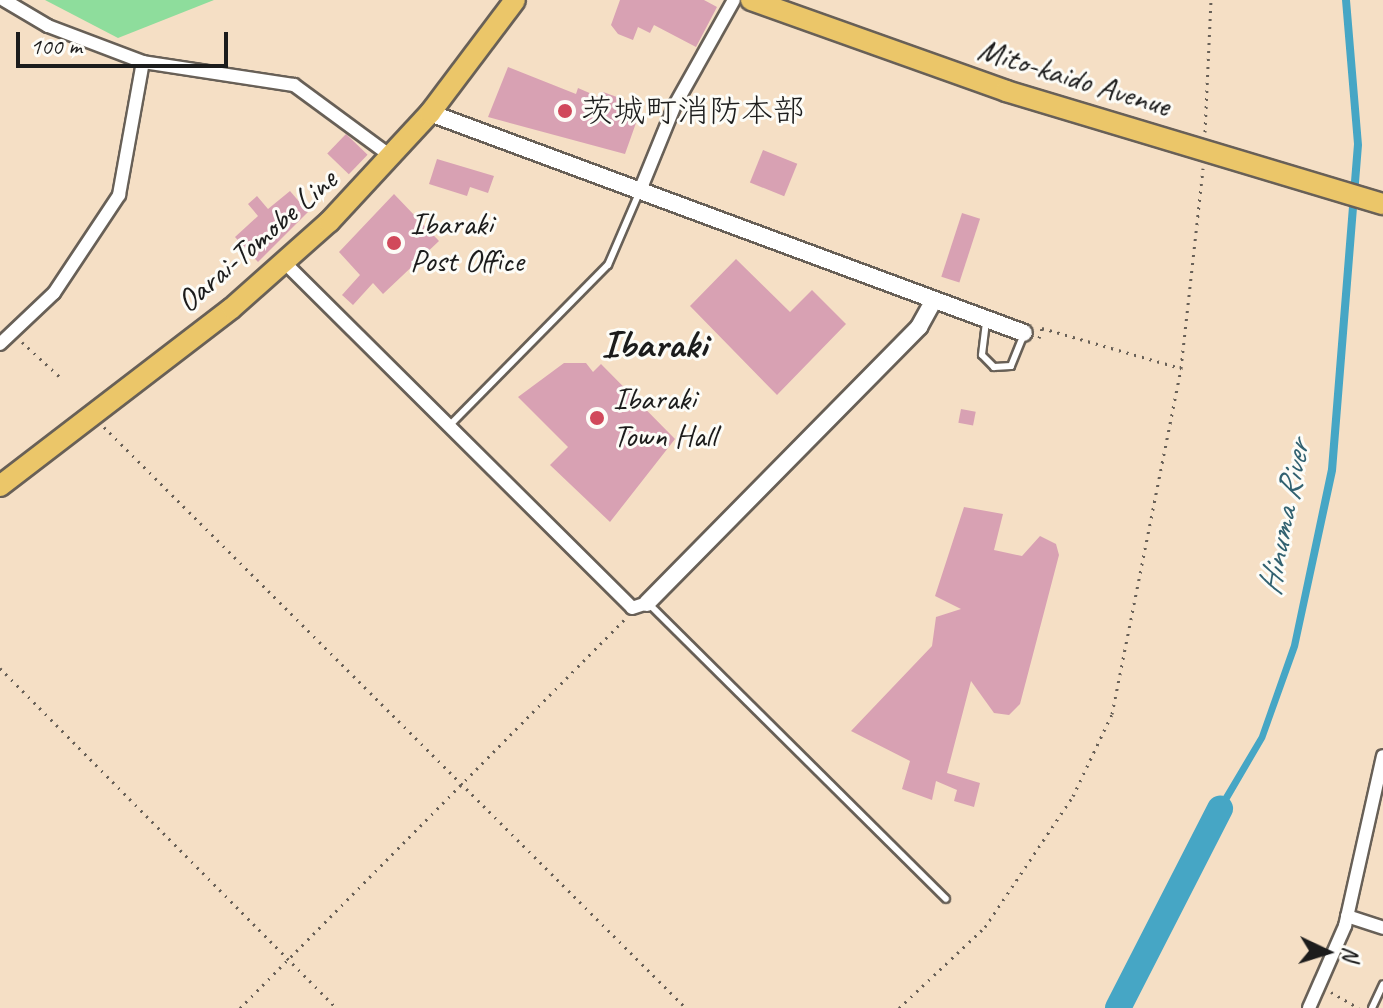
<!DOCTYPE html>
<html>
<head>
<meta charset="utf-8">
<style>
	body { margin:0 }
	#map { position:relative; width:1383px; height:1008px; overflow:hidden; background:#f5dfc5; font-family:Caveat,"Klee One",sans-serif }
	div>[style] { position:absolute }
	.green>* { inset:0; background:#8edd9c }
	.water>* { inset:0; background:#46a6c5 }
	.river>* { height:26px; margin:-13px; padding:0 13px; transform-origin:13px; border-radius:13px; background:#46a6c5 }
	.building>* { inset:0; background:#d8a1b3; transform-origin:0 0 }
	.path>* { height:3px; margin-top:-1.5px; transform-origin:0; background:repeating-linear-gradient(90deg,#686057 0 2px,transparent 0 8px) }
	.roads { filter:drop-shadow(2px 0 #686057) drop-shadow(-2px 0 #686057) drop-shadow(0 2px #686057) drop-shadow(0 -2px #686057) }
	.service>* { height:6px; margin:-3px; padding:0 3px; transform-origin:3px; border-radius:3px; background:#fff }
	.minor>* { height:12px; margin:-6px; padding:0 6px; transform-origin:6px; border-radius:6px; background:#fff }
	.tertiary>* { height:16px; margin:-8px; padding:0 8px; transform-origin:8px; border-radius:8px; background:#fff }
	.primary>* { height:20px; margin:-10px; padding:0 10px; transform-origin:10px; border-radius:10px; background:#ebc669 }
	.dots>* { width:22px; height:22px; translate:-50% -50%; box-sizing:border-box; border:4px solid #fdfcf7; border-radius:50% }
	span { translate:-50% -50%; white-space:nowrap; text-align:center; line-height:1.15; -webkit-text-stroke:6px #fdfcf7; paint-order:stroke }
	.street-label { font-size:32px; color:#1c1c1c }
	.poi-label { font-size:32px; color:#1c1c1c }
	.left { translate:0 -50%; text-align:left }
	.water-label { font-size:34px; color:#316170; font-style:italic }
	.district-label { font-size:40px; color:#1c1c1c; font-weight:700 }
	.north { position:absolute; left:1287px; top:912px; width:80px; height:80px; -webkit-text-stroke:6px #fdfcf7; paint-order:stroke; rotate:94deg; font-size:22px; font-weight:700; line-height:32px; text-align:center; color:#1c1c1c }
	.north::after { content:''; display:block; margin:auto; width:28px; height:36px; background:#1c1c1c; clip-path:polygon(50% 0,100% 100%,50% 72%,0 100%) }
	.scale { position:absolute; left:16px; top:32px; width:212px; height:36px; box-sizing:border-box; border:4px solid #1c1c1c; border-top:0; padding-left:10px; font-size:24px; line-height:28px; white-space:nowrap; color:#1c1c1c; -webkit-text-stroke:6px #fdfcf7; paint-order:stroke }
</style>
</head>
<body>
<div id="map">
	<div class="green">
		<i style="clip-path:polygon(45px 0,214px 0,118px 38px)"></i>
	</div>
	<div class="water">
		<i style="clip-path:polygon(1342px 0,1350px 0,1362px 145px,1336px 471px,1298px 647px,1265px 739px,1206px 840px,1199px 837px,1259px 736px,1291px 645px,1328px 469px,1354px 144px)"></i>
	</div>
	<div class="river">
		<i style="left:1118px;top:1008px;width:224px;rotate:-62.9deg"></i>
	</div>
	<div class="building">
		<i style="clip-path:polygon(620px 0,704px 0,717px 7px,696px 47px,654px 25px,650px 33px,638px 27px,633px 40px,618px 34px,611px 25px)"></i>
		<i style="clip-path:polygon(508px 67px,576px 94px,578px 88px,601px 98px,603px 92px,642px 106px,625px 154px,488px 117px)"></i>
		<i style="left:346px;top:134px;width:30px;height:27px;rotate:44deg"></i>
		<i style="left:763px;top:150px;width:37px;height:35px;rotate:22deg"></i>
		<i style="clip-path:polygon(437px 159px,494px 176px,488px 193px,470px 187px,467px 196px,429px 184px)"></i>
		<i style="clip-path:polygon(290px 191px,308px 212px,258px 262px,235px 237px,258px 216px,248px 204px,257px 196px,268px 209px)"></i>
		<i style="clip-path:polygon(394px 194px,439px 241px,383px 294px,373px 283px,353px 305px,342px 295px,360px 275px,339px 252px)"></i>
		<i style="left:962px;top:213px;width:19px;height:67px;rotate:18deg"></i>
		<i style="clip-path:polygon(736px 259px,790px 312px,812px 290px,846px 324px,777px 395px,690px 306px)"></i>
		<i style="clip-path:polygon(564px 363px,586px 363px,593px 372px,601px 364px,675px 439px,610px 522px,550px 465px,568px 447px,518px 397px)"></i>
		<i style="left:961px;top:409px;width:15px;height:14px;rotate:11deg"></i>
		<i style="clip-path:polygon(964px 507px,1003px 514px,994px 550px,1022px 556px,1040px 536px,1056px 544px,1059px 555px,1020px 704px,1009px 715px,994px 713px,971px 681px,947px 773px,980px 783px,974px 807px,954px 801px,957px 790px,936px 781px,932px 800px,902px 789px,910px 761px,851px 731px,932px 646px,936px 617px,961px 609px,935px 596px)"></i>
	</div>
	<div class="path">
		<i style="left:1205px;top:132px;width:132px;rotate:-87.4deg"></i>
		<i style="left:1039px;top:338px;width:10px;rotate:-73deg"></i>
		<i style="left:1042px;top:328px;width:145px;rotate:16.1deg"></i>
		<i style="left:22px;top:342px;width:53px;rotate:42.7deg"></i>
		<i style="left:104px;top:427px;width:822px;rotate:44.95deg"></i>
		<i style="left:0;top:668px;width:479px;rotate:45.3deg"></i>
		<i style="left:1331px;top:992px;width:32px;rotate:30deg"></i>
		<i style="left:240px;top:1008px;width:549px;rotate:-45.3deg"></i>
		<i style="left:899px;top:1008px;width:118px;rotate:-43.3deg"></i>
		<i style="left:985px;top:927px;width:158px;rotate:-56.1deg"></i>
		<i style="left:1073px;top:796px;width:91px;rotate:-64.6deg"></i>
		<i style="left:1112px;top:714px;width:353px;rotate:-78.7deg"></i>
		<i style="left:1181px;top:368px;width:201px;rotate:-83.7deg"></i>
	</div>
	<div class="roads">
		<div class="service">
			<i style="left:986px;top:322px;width:33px;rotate:97deg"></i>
			<i style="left:982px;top:355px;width:17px;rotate:45deg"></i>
			<i style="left:994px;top:367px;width:17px;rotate:-3deg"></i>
			<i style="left:1011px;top:366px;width:32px;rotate:-68deg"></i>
			<i style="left:449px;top:426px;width:226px;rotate:-45.4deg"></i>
			<i style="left:608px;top:265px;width:78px;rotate:-66.7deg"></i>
			<i style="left:650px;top:605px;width:417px;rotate:44.8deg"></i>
			<i style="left:1372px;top:1008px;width:26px;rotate:-65deg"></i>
		</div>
		<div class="minor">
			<i style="left:4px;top:0;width:51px;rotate:30.6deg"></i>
			<i style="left:48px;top:26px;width:102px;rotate:20.8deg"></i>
			<i style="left:143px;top:62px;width:153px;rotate:8.7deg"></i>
			<i style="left:294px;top:85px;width:122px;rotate:36.3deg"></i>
			<i style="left:639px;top:193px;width:95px;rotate:-67.8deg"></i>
			<i style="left:675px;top:105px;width:120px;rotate:-60.7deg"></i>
			<i style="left:285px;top:263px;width:489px;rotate:44.8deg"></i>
			<i style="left:632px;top:608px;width:16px;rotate:-18deg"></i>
			<i style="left:0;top:344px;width:74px;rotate:-43.4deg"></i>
			<i style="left:54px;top:293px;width:118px;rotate:-56.4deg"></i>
			<i style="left:119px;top:195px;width:135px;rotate:-79.8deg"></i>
			<i style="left:1347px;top:916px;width:38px;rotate:18deg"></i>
			<i style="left:1309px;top:1008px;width:90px;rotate:-66.3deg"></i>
			<i style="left:1345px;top:926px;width:174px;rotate:-77.4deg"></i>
		</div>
		<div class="tertiary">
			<i style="left:430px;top:113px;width:633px;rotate:20.32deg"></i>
			<i style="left:647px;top:603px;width:388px;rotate:-45.4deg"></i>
			<i style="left:919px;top:327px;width:29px;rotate:-61deg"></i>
		</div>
		<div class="primary">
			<i style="left:751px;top:0;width:271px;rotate:19.6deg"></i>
			<i style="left:1006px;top:91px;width:394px;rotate:16.7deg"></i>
			<i style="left:0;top:486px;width:292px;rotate:-37.5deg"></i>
			<i style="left:232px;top:308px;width:130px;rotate:-41.6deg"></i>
			<i style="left:329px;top:222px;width:149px;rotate:-47.2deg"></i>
			<i style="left:430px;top:113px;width:141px;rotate:-53deg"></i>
		</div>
	</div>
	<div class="dots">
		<i style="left:565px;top:111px;background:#d1495b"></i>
		<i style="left:394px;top:243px;background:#d1495b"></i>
		<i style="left:597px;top:418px;background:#d1495b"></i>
	</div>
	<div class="street-label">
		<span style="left:1074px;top:78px;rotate:17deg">Mito-kaido Avenue</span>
		<span style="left:257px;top:241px;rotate:-41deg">Oarai-Tomobe Line</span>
	</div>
	<div class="poi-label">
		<span class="left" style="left:581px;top:111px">茨城町消防本部</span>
		<span class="left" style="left:410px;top:243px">Ibaraki<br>Post Office</span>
		<span class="left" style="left:613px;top:418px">Ibaraki<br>Town Hall</span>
	</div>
	<div class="water-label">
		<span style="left:1283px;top:518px;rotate:-79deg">Hinuma River</span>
	</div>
	<div class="district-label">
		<span style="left:654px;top:344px">Ibaraki</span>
	</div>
	<div class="north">N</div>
	<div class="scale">100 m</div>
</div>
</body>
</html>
